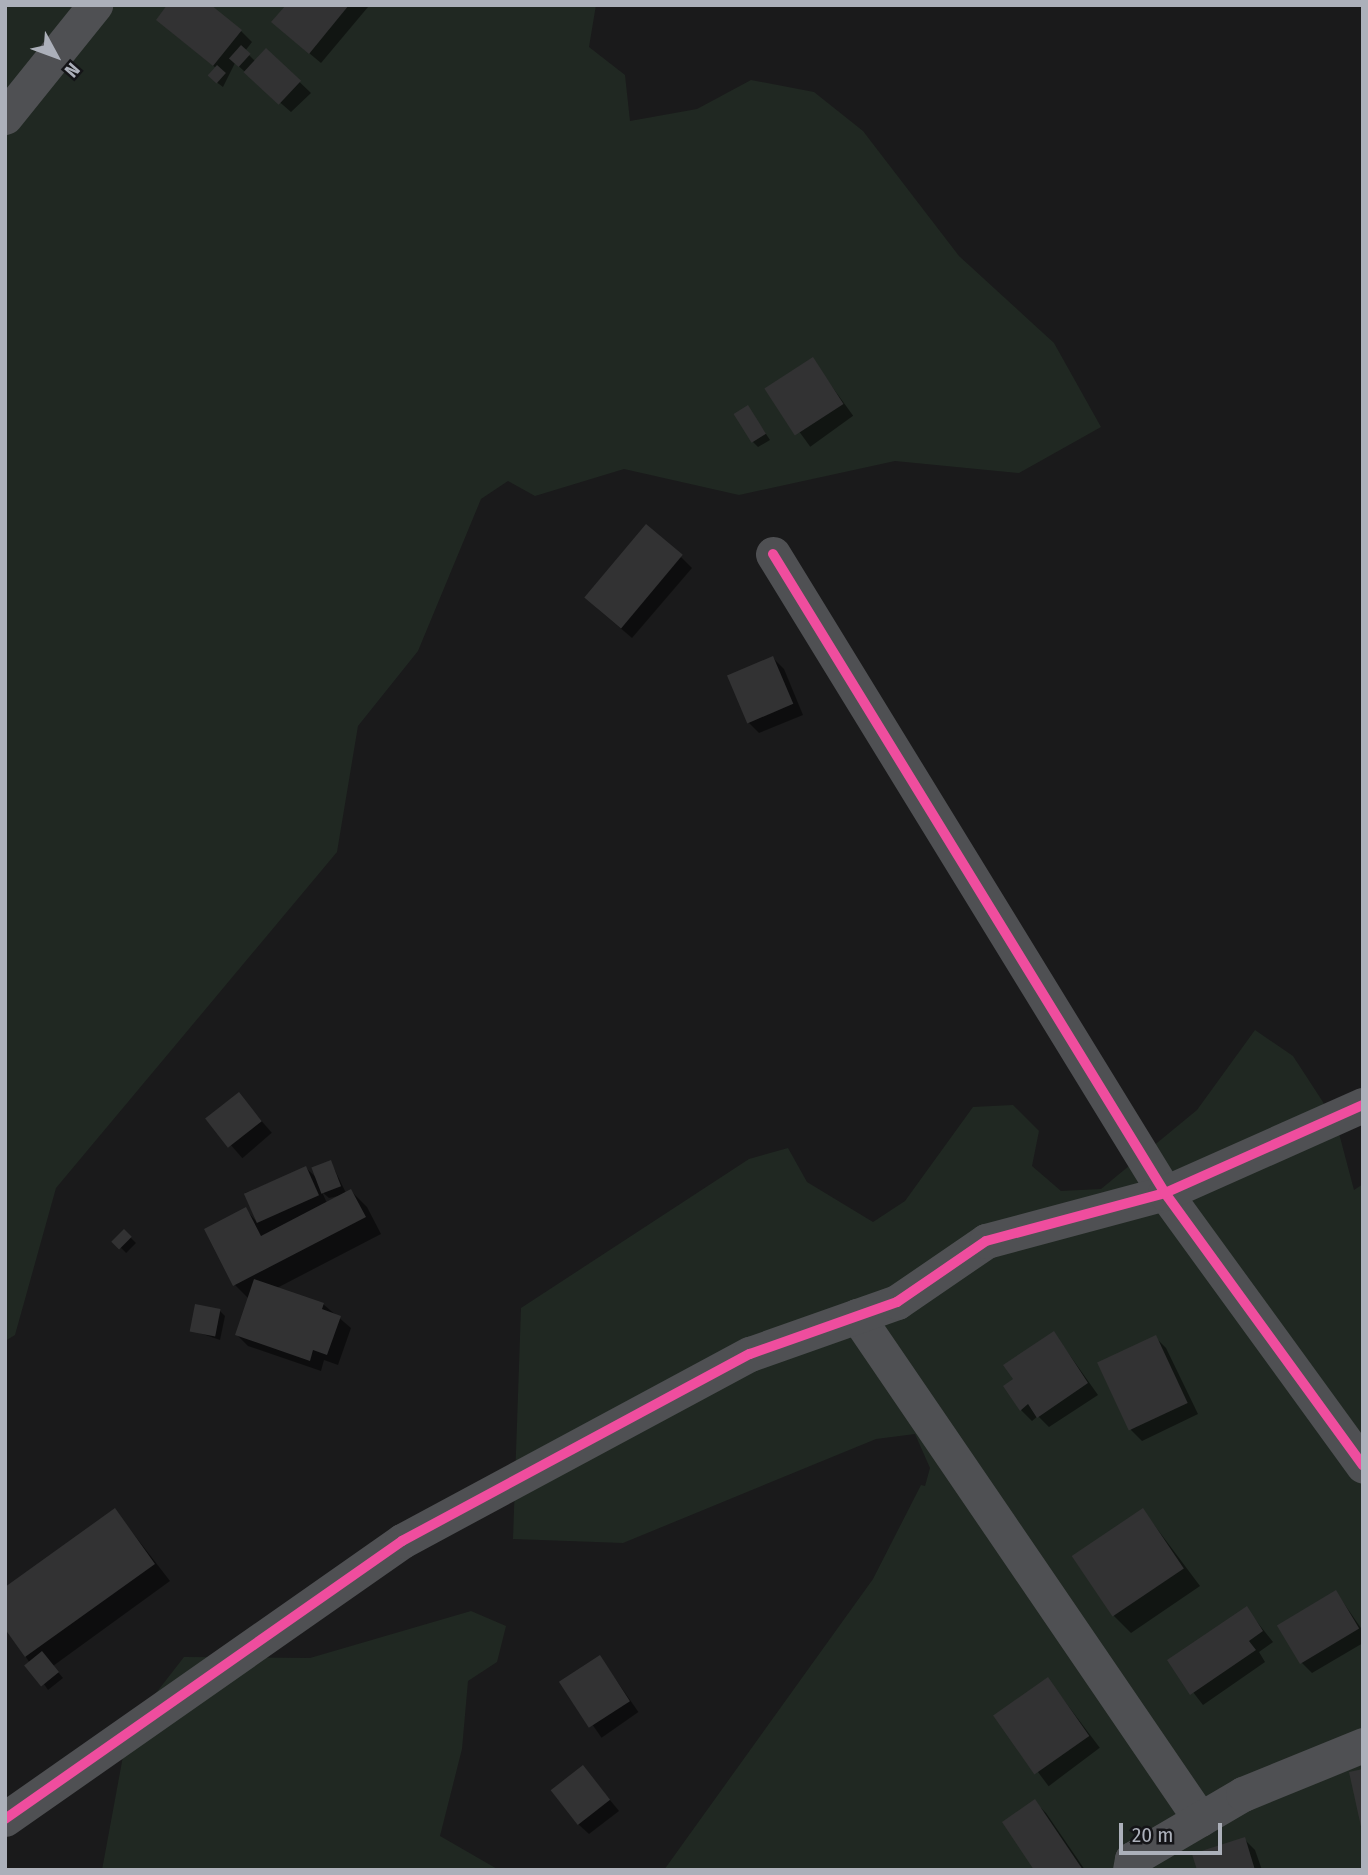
<!DOCTYPE html>
<html>
<head>
<meta charset="utf-8">
<style>
	body { margin:0 }
	#map { position:relative; width:1368px; height:1875px; overflow:hidden; background:#1a1a1b; font-family:"Fira Sans Condensed",sans-serif }
	div>[style] { position:absolute }
	.green>* { inset:0; background:#202822 }
	.shadow>* { inset:0; background:#0007; transform-origin:0 0 }
	.building>* { inset:0; background:#323233; transform-origin:0 0 }
	.minor>* { height:35px; margin:-17.5px; padding:0 17.5px; transform-origin:17.5px; border-radius:17.5px; background:#4f5053 }
	.cycleway>* { height:10px; margin:-5px; padding:0 5px; transform-origin:5px; border-radius:5px; background:#ef4d9e }
	span { translate:-50% -50%; white-space:nowrap; text-align:center; line-height:1.15; -webkit-text-stroke:7px #141417; paint-order:stroke }
	.frame { position:absolute; inset:0; border:7px solid #acb0ba; pointer-events:none }
	.north { position:absolute; left:21px; top:21px; width:70px; height:70px; -webkit-text-stroke:5px #141417; paint-order:stroke; rotate:131deg; font-size:19px; font-weight:700; line-height:28px; text-align:center; color:#acb0ba }
	.north::after { content:''; display:block; margin:auto; width:24px; height:32px; background:#acb0ba; clip-path:polygon(50% 0,100% 100%,50% 72%,0 100%) }
	.scale { position:absolute; left:1119px; top:1823px; width:103px; height:32px; box-sizing:border-box; border:4px solid #acb0ba; border-top:0; padding-left:9px; font-size:21px; line-height:24px; white-space:nowrap; color:#acb0ba; -webkit-text-stroke:5px #141417; paint-order:stroke }
</style>
</head>
<body>
<div id="map">
	<div class="green">
		<i style="clip-path:polygon(5px 5px,596px 5px,589px 47px,625px 75px,630px 121px,697px 109px,751px 80px,814px 92px,863px 131px,959px 256px,1054px 343px,1101px 427px,1019px 473px,895px 461px,739px 495px,624px 469px,535px 496px,508px 481px,481px 499px,418px 651px,358px 726px,337px 852px,56px 1188px,15px 1335px,5px 1341px)"></i>
		<i style="clip-path:polygon(1255px 1030px,1293px 1056px,1336px 1122px,1354px 1190px,1363px 1184px,1363px 1870px,664px 1870px,873px 1579px,921px 1485px,925px 1486px,930px 1468px,915px 1434px,876px 1439px,623px 1543px,513px 1539px,521px 1308px,749px 1159px,788px 1148px,807px 1182px,873px 1222px,905px 1201px,973px 1107px,1013px 1105px,1039px 1131px,1032px 1166px,1061px 1191px,1101px 1189px,1197px 1110px)"></i>
		<i style="clip-path:polygon(471px 1611px,506px 1626px,497px 1662px,468px 1681px,462px 1749px,440px 1836px,499px 1870px,102px 1870px,128px 1729px,184px 1657px,310px 1658px)"></i>
	</div>
	<div class="shadow">
		<i style="clip-path:polygon(288px 5px,365px 5px,368px 7px,321px 63px,285px 33px)"></i>
		<i style="clip-path:polygon(169px 30px,241px 31px,252px 42px,245px 51px,256px 62px,266px 50px,311px 93px,291px 112px,235px 63px,223px 87px,215px 81px,216px 68px)"></i>
		<i style="left:812px;top:359px;width:70px;height:53px;rotate:54deg"></i>
		<i style="clip-path:polygon(748px 407px,770px 440px,758px 447px,753px 442px)"></i>
		<i style="clip-path:polygon(681px 557px,692px 568px,632px 638px,597px 608px)"></i>
		<i style="clip-path:polygon(773px 658px,784px 669px,803px 715px,759px 733px,748px 722px)"></i>
		<i style="left:239px;top:1095px;width:50px;height:39px;rotate:49deg"></i>
		<i style="clip-path:polygon(evenodd,331px 1162px,346px 1193px,351px 1191px,367px 1207px,381px 1234px,277px 1288px,323px 1304px,351px 1328px,338px 1365px,324px 1360px,321px 1371px,248px 1346px,237px 1335px,249px 1299px,235px 1285px,206px 1230px,245px 1209px,256px 1221px,245px 1193px,306px 1168px,319px 1180px,331px 1162px,322px 1192px,329px 1198px,343px 1195px,327px 1203px,322px 1192px)"></i>
		<i style="left:124px;top:1231px;width:17px;height:14px;rotate:45deg"></i>
		<i style="clip-path:polygon(220px 1311px,225px 1316px,220px 1340px,191px 1330px)"></i>
		<i style="clip-path:polygon(1054px 1333px,1098px 1395px,1049px 1427px,1038px 1416px,1032px 1421px,1021px 1410px,1015px 1380px)"></i>
		<i style="clip-path:polygon(1155px 1337px,1166px 1348px,1198px 1414px,1142px 1441px,1131px 1430px)"></i>
		<i style="clip-path:polygon(115px 1510px,170px 1581px,53px 1666px,63px 1678px,48px 1690px,5px 1626px)"></i>
		<i style="clip-path:polygon(1143px 1510px,1200px 1586px,1131px 1633px,1114px 1616px)"></i>
		<i style="clip-path:polygon(1336px 1592px,1363px 1631px,1363px 1643px,1312px 1673px,1301px 1662px)"></i>
		<i style="clip-path:polygon(1246px 1608px,1273px 1642px,1259px 1652px,1265px 1662px,1203px 1705px,1169px 1661px)"></i>
		<i style="left:600px;top:1657px;width:67px;height:45px;rotate:55deg"></i>
		<i style="left:1048px;top:1679px;width:86px;height:64px;rotate:53deg"></i>
		<i style="clip-path:polygon(583px 1767px,619px 1811px,589px 1834px,578px 1824px)"></i>
		<i style="clip-path:polygon(1035px 1802px,1046px 1813px,1085px 1870px,1036px 1870px)"></i>
		<i style="clip-path:polygon(1244px 1839px,1255px 1850px,1262px 1870px,1199px 1870px)"></i>
	</div>
	<div class="building">
		<i style="clip-path:polygon(167px 5px,211px 5px,242px 30px,213px 66px,156px 20px)"></i>
		<i style="clip-path:polygon(286px 5px,349px 5px,309px 54px,271px 22px)"></i>
		<i style="left:241px;top:45px;width:13px;height:18px;rotate:42deg"></i>
		<i style="left:266px;top:48px;width:48px;height:33px;rotate:43deg"></i>
		<i style="left:217px;top:65px;width:12px;height:14px;rotate:42deg"></i>
		<i style="left:813px;top:357px;width:56px;height:58px;rotate:57deg"></i>
		<i style="left:748px;top:405px;width:34px;height:17px;rotate:58deg"></i>
		<i style="left:646px;top:524px;width:48px;height:96px;rotate:40deg"></i>
		<i style="left:773px;top:656px;width:52px;height:50px;rotate:67deg"></i>
		<i style="left:239px;top:1092px;width:37px;height:43px;rotate:52deg"></i>
		<i style="left:331px;top:1160px;width:28px;height:21px;rotate:69deg"></i>
		<i style="left:306px;top:1166px;width:32px;height:68px;rotate:66deg"></i>
		<i style="clip-path:polygon(351px 1189px,366px 1217px,233px 1286px,204px 1229px,246px 1207px,261px 1236px)"></i>
		<i style="left:124px;top:1229px;width:11px;height:18px;rotate:45deg"></i>
		<i style="clip-path:polygon(254px 1279px,324px 1303px,322px 1309px,341px 1316px,327px 1355px,313px 1350px,310px 1361px,235px 1335px)"></i>
		<i style="left:195px;top:1304px;width:26px;height:28px;rotate:11deg"></i>
		<i style="clip-path:polygon(1054px 1331px,1088px 1383px,1037px 1418px,1028px 1404px,1020px 1411px,1003px 1386px,1013px 1379px,1003px 1365px)"></i>
		<i style="left:1156px;top:1335px;width:75px;height:65px;rotate:65deg"></i>
		<i style="clip-path:polygon(115px 1508px,155px 1564px,25px 1657px,5px 1629px,5px 1587px)"></i>
		<i style="left:1143px;top:1508px;width:73px;height:86px;rotate:56deg"></i>
		<i style="left:1336px;top:1590px;width:45px;height:69px;rotate:59deg"></i>
		<i style="clip-path:polygon(1247px 1606px,1263px 1631px,1249px 1641px,1256px 1650px,1190px 1695px,1167px 1660px)"></i>
		<i style="left:42px;top:1651px;width:27px;height:23px;rotate:51deg"></i>
		<i style="left:600px;top:1655px;width:55px;height:49px;rotate:57deg"></i>
		<i style="left:1048px;top:1677px;width:72px;height:67px;rotate:55deg"></i>
		<i style="left:583px;top:1765px;width:44px;height:41px;rotate:52deg"></i>
		<i style="clip-path:polygon(1363px 1769px,1363px 1831px,1362px 1831px,1349px 1772px)"></i>
		<i style="clip-path:polygon(1035px 1799px,1083px 1870px,1034px 1870px,1002px 1822px)"></i>
		<i style="clip-path:polygon(1245px 1837px,1255px 1870px,1197px 1870px,1192px 1854px)"></i>
	</div>
	<div class="minor">
		<i style="left:5px;top:117px;width:144px;rotate:-51.2deg"></i>
		<i style="left:773px;top:554px;width:750px;rotate:58.47deg"></i>
		<i style="left:1165px;top:1193px;width:337px;rotate:54deg"></i>
		<i style="left:857px;top:1316px;width:609px;rotate:55.71deg"></i>
		<i style="left:5px;top:1819px;width:485px;rotate:-35deg"></i>
		<i style="left:402px;top:1541px;width:395px;rotate:-28.3deg"></i>
		<i style="left:750px;top:1354px;width:156px;rotate:-19.5deg"></i>
		<i style="left:897px;top:1302px;width:108px;rotate:-34.4deg"></i>
		<i style="left:986px;top:1241px;width:185px;rotate:-15deg"></i>
		<i style="left:1165px;top:1193px;width:217px;rotate:-24deg"></i>
		<i style="left:1130px;top:1870px;width:11px;rotate:-80deg"></i>
		<i style="left:1132px;top:1859px;width:129px;rotate:-30.4deg"></i>
		<i style="left:1243px;top:1794px;width:130px;rotate:-22.2deg"></i>
	</div>
	<div class="cycleway">
		<i style="left:773px;top:554px;width:750px;rotate:58.47deg"></i>
		<i style="left:1165px;top:1193px;width:337px;rotate:54deg"></i>
		<i style="left:5px;top:1819px;width:485px;rotate:-35deg"></i>
		<i style="left:402px;top:1541px;width:395px;rotate:-28.3deg"></i>
		<i style="left:750px;top:1354px;width:156px;rotate:-19.5deg"></i>
		<i style="left:897px;top:1302px;width:108px;rotate:-34.4deg"></i>
		<i style="left:986px;top:1241px;width:185px;rotate:-15deg"></i>
		<i style="left:1165px;top:1193px;width:217px;rotate:-24deg"></i>
	</div>
	<div class="frame"></div>
	<div class="north">N</div>
	<div class="scale">20 m</div>
</div>
</body>
</html>
